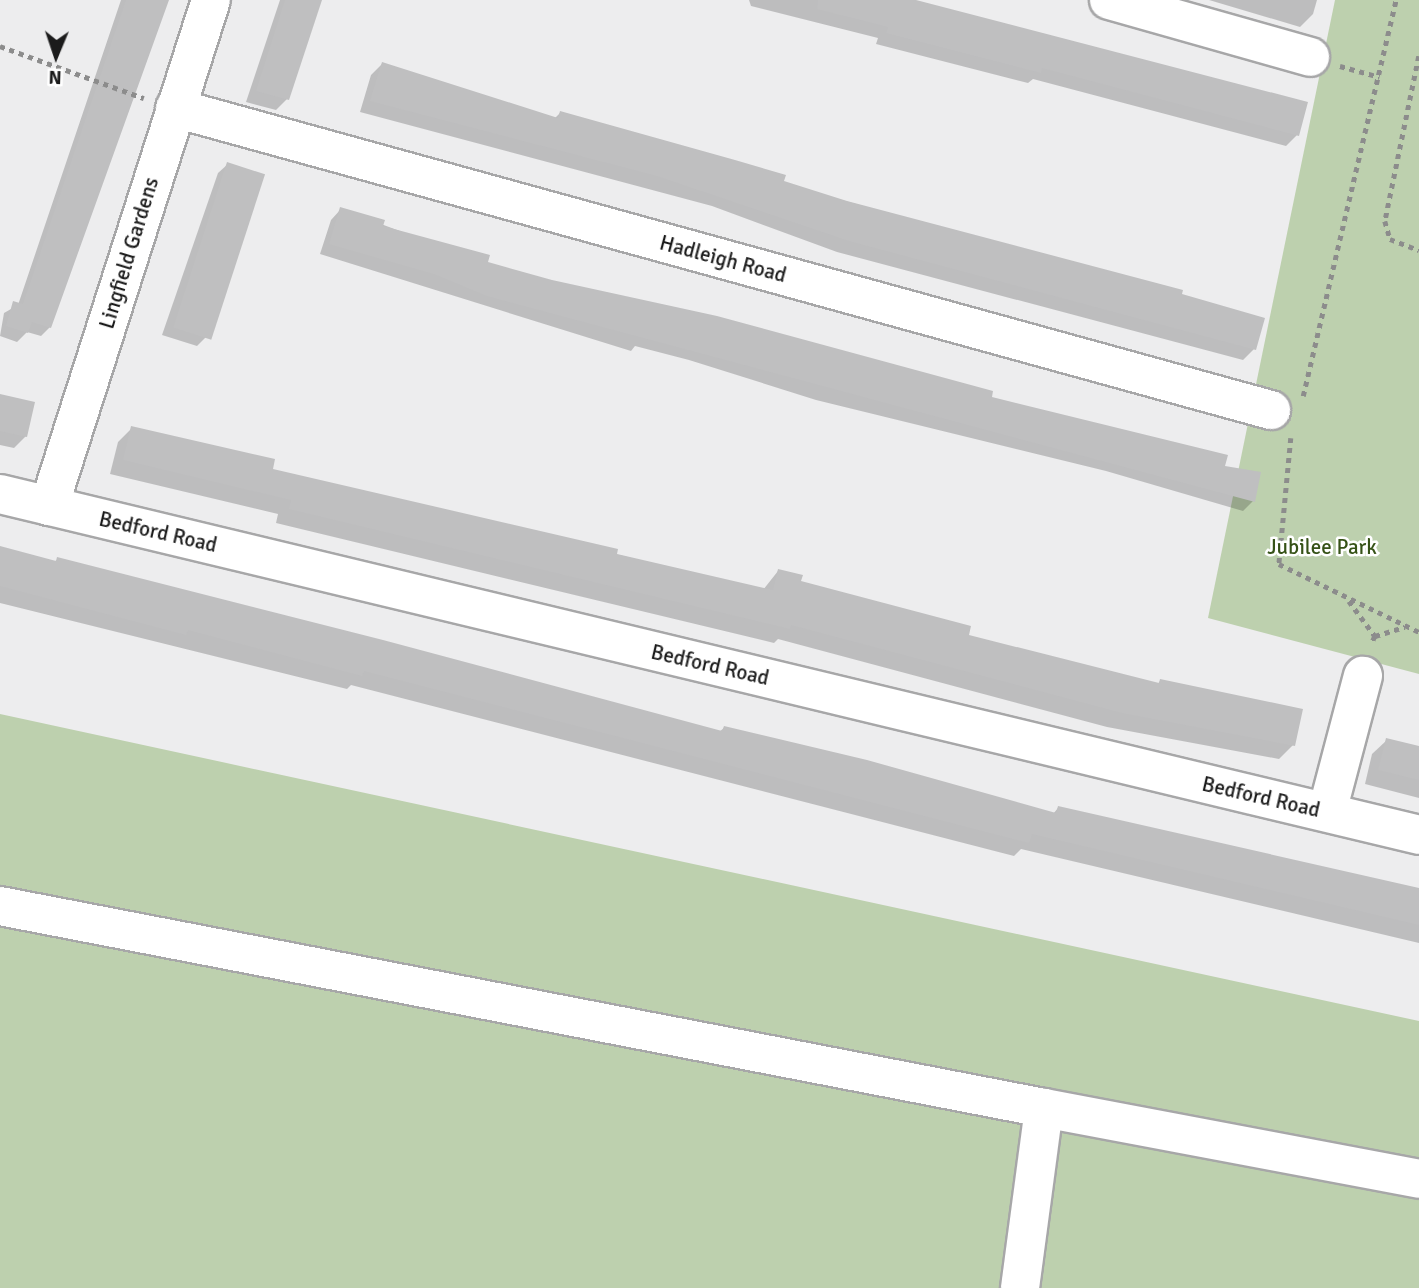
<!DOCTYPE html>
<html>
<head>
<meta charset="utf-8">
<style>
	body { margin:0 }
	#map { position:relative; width:1419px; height:1288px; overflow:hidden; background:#ededee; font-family:Signika,sans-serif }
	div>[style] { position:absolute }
	.green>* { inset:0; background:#bdd0ae }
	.shadow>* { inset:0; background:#0003 }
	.building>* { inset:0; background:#bfbfc0; transform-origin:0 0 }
	.path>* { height:4.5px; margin-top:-2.25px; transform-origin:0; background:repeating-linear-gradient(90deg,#8c8c8c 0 5px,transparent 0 10px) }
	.roads { filter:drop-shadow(2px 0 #a7a7a8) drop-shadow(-2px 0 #a7a7a8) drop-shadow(0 2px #a7a7a8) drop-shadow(0 -2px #a7a7a8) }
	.minor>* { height:38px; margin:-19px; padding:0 19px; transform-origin:19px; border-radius:19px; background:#fff }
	span { translate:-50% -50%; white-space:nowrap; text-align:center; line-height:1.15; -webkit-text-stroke:5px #fff; paint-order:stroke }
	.street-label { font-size:21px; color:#1b1b1b }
	.park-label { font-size:21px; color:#365217 }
	.north { position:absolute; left:21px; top:21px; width:70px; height:70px; -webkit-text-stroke:5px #fff; paint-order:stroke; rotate:182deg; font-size:19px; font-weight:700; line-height:28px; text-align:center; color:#1b1b1b }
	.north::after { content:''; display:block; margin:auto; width:24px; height:32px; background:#1b1b1b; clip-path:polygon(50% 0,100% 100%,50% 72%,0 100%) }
</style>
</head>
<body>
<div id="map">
	<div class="green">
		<i style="clip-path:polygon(1335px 0,1419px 0,1419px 674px,1208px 618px)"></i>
		<i style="clip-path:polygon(0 714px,1419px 1021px,1419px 1288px,0 1288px)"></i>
	</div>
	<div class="shadow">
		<i style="clip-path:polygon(121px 0,168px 0,50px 327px,41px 336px,27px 332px,17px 342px,0 336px,4px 313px,18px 305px)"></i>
		<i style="clip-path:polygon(280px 0,320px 0,287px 99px,276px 110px,246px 102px)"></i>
		<i style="clip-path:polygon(749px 0,911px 0,1297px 135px,1286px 146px,1033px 79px,1028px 83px,876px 44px,878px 38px,751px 6px)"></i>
		<i style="clip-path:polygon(1209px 0,1317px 0,1313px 14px,1300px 27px)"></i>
		<i style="clip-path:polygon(382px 64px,554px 119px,560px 113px,781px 183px,1180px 295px,1254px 349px,1243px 360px,837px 252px,712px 206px,360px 112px,371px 75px)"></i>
		<i style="clip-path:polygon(228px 164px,206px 337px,197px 346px,162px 335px,218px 173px)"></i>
		<i style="clip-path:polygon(341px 209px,485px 263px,990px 398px,1223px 467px,1253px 501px,1243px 511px,1106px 471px,816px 400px,689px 360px,635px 346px,631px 351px,320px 254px,331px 220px)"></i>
		<i style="clip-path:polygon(0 396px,26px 436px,14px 448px,0 445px)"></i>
		<i style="clip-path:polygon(132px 428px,270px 470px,763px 590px,778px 571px,799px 582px,967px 636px,1157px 685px,1160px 681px,1293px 745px,1279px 759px,1107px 727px,778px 639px,774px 643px,276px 523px,278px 514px,110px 474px,118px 442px)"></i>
		<i style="clip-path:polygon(0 548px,54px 562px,58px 559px,719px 732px,724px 728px,1053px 814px,1058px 808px,1419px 891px,1419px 943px,1021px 849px,1014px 856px,351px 685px,347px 689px,0 603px)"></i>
		<i style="clip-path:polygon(1387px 740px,1419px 748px,1419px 798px,1365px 784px,1372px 754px)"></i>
	</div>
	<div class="building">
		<i style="clip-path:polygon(126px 0,169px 0,51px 328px,32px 322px,28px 333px,6px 326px,13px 301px,23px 304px)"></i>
		<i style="clip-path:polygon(285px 0,322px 0,289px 100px,256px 91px)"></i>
		<i style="clip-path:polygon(818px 0,916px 0,1308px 102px,1299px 136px,1042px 68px,1041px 73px,886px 33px,888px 27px,817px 9px)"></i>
		<i style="clip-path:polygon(382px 62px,558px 118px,560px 111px,735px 160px,786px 175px,784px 181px,847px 201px,1183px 290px,1182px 294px,1265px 318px,1256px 350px,849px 241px,657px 176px,370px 101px)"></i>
		<i style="left:227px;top:162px;width:40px;height:174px;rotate:18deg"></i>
		<i style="clip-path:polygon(340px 207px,385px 220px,383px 226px,490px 255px,488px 262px,552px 280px,717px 316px,993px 391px,992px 397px,1228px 455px,1225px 466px,1261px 472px,1255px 502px,487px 296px,434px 274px,329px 244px)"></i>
		<i style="clip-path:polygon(0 394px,35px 402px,27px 437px,0 431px)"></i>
		<i style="clip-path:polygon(131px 426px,275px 459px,273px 469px,618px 549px,617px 554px,773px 590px,778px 569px,803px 575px,801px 581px,971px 626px,969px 635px,1159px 683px,1160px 679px,1303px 709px,1295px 746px,1122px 713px,791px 625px,790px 629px,289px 509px,291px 500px,123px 460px)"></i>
		<i style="clip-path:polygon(0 546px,56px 561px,57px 557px,383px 640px,722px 731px,724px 726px,867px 760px,1056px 813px,1058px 806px,1419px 888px,1419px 925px,1032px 834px,1029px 843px,364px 671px,362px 676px,188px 630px,186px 635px,0 586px)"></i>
		<i style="clip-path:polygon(1386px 738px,1419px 746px,1419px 780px,1378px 770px)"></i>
	</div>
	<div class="path">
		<i style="left:0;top:46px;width:153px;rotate:19.9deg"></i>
		<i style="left:1419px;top:56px;width:168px;rotate:101.6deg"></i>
		<i style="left:1385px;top:221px;width:19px;rotate:74deg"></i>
		<i style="left:1390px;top:239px;width:31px;rotate:21deg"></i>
		<i style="left:1340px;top:66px;width:41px;rotate:15.4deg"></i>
		<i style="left:1303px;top:396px;width:407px;rotate:-76.8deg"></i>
		<i style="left:1291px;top:438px;width:127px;rotate:95.4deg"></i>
		<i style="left:1279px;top:564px;width:156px;rotate:25.9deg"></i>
		<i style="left:1349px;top:601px;width:44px;rotate:53.4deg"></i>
		<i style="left:1375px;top:636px;width:8px;rotate:113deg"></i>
		<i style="left:1375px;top:636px;width:31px;rotate:-17deg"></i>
	</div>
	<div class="roads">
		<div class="minor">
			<i style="left:1109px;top:0;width:209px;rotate:15.8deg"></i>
			<i style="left:175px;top:108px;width:1137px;rotate:15.41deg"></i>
			<i style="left:0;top:494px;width:1459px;rotate:13.51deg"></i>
			<i style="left:49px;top:506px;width:531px;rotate:-72.25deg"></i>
			<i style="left:1327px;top:812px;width:141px;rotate:-75.2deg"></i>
			<i style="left:0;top:906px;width:1063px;rotate:10.95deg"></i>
			<i style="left:1044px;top:1108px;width:182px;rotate:97.6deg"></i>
			<i style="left:1044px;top:1108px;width:382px;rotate:10.7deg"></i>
		</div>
	</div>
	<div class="street-label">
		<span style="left:129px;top:253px;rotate:-73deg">Lingfield Gardens</span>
		<span style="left:723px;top:259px;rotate:15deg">Hadleigh Road</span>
		<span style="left:158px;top:532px;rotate:13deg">Bedford Road</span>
		<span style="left:710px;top:665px;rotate:13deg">Bedford Road</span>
		<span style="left:1261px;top:797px;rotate:13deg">Bedford Road</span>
	</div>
	<div class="park-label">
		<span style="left:1322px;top:547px">Jubilee Park</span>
	</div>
	<div class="north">N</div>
</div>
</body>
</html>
